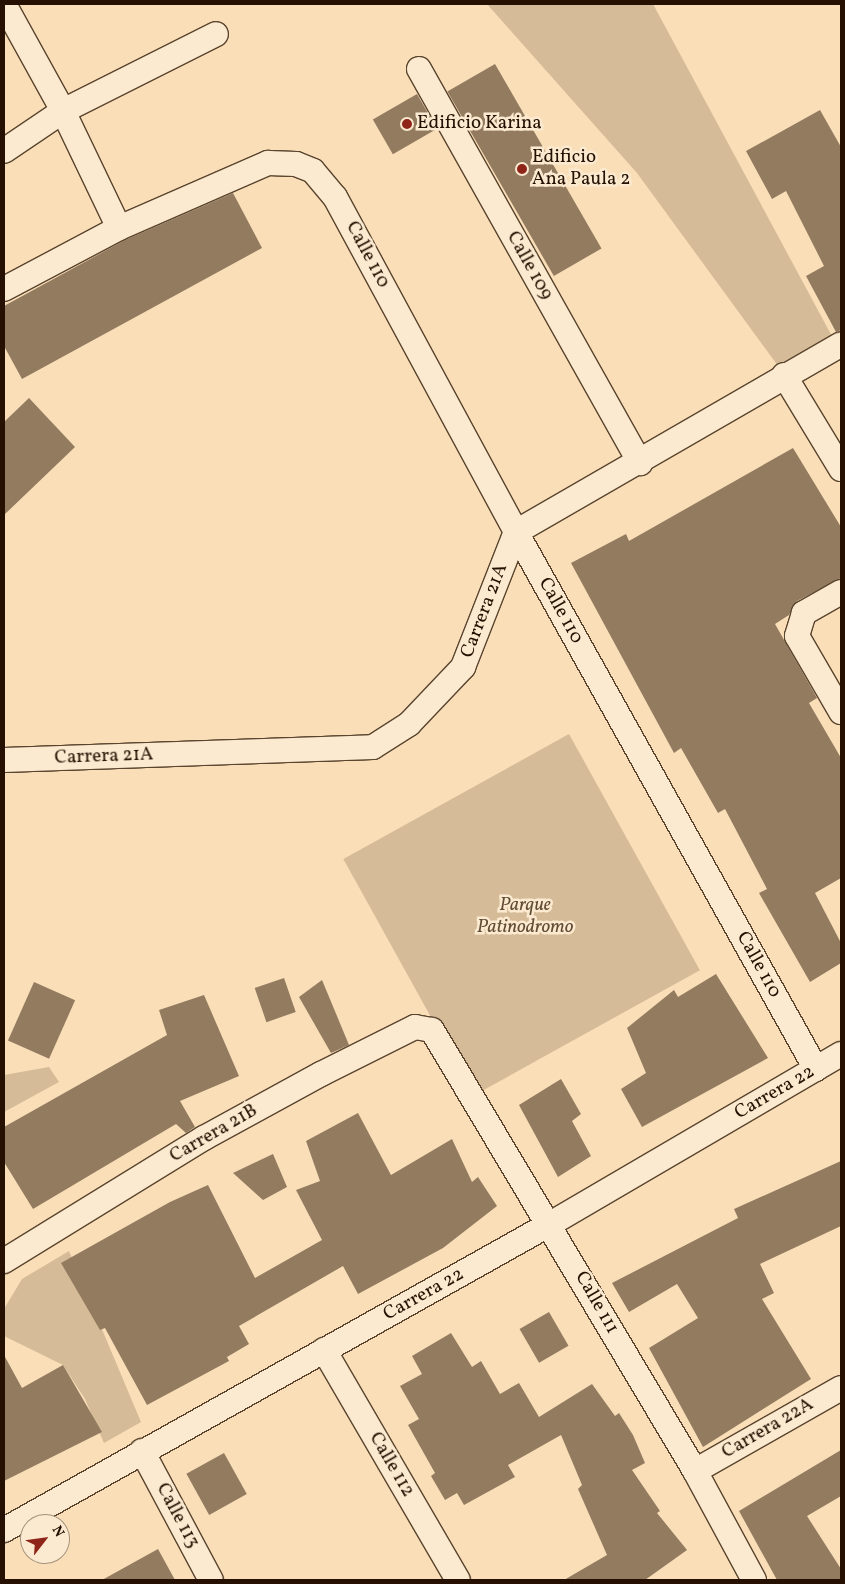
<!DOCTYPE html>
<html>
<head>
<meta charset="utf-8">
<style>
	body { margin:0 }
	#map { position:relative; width:845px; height:1584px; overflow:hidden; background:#f9deb7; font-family:Vollkorn,serif }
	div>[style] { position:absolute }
	.green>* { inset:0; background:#d5bb98; transform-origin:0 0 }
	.building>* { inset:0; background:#937b60; transform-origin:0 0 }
	.roads { filter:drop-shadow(1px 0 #5a442e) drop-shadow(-1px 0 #5a442e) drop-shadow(0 1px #5a442e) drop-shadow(0 -1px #5a442e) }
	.minor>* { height:24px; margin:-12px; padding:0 12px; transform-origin:12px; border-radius:12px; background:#fbead0 }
	.dots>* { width:14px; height:14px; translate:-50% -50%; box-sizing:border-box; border:2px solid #fbead0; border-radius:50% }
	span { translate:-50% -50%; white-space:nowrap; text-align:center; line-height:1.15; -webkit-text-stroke:5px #fbead0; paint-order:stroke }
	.poi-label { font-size:19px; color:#251001 }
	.left { translate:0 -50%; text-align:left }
	.street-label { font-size:19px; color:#251001 }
	.park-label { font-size:19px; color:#634c36; font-style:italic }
	.frame { position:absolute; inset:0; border:5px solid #251001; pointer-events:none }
	.north { position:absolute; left:20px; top:1514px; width:50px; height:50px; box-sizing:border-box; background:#fbead0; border:1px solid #a5937d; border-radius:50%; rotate:60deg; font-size:14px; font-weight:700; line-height:20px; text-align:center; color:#251001 }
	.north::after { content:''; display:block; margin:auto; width:18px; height:22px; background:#8f2418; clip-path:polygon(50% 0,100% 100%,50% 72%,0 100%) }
</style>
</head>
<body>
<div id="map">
	<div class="green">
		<i style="clip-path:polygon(487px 4px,653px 4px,841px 353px,781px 370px,637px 173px)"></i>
		<i style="left:569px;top:734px;width:270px;height:258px;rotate:61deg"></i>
		<i style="clip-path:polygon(49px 1067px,59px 1082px,4px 1112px,4px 1075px)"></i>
		<i style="clip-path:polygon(69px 1251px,141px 1422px,104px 1443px,85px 1399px,63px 1365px,4px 1336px,4px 1309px,22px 1279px)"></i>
	</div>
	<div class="building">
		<i style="left:495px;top:64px;width:213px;height:55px;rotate:60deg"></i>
		<i style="left:417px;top:94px;width:40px;height:51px;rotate:60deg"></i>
		<i style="clip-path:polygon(820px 110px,841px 147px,841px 330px,836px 332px,806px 276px,824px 266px,786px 191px,772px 199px,746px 151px)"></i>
		<i style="clip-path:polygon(233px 193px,262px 248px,22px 379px,4px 346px,4px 306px,125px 240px)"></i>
		<i style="clip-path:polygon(29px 398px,75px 447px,4px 515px,4px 422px)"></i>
		<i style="clip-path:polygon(793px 448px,841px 527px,841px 578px,797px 601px,789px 615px,775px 624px,817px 698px,809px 703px,841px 758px,841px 878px,815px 893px,841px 943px,841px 963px,810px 982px,759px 893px,767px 889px,725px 809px,718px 813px,681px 748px,674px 753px,571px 563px,626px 534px,629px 541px)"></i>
		<i style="clip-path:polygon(716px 974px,768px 1058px,642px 1127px,621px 1089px,646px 1073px,627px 1028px,674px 990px,678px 997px)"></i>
		<i style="left:284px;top:978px;width:36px;height:31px;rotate:71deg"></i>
		<i style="clip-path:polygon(322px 980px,349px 1045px,331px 1053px,299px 997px)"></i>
		<i style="left:34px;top:982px;width:45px;height:64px;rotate:24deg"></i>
		<i style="clip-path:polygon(204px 995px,239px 1076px,180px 1101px,195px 1127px,186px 1133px,176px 1124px,33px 1209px,4px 1162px,4px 1127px,167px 1035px,159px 1010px)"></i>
		<i style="clip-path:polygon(561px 1079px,581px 1114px,572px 1121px,591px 1156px,558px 1177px,519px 1105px)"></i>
		<i style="clip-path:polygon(358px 1113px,391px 1175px,452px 1139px,472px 1182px,478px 1177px,497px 1206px,443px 1248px,358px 1294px,343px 1266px,239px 1326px,249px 1344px,227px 1357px,229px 1361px,147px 1405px,105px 1328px,100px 1330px,61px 1263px,170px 1202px,208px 1185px,255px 1278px,322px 1240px,296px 1190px,320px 1181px,306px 1141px)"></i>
		<i style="clip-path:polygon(273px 1154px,287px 1187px,263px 1200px,233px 1173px)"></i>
		<i style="clip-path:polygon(841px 1161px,841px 1226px,760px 1264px,774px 1293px,762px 1299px,811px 1379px,703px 1447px,649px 1348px,698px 1318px,677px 1284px,629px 1312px,612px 1283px,738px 1218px,734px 1209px)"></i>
		<i style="left:549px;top:1312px;width:39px;height:34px;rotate:60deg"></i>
		<i style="clip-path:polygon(451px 1333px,472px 1367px,481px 1361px,500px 1394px,519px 1383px,539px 1417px,592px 1384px,615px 1416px,619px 1413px,633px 1435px,645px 1463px,632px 1470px,660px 1511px,657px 1513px,687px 1550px,645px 1580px,564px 1580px,607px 1555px,578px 1489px,582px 1485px,561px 1435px,508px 1465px,515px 1477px,464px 1505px,457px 1493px,445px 1500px,431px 1476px,435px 1473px,408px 1425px,419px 1419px,400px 1386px,422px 1374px,412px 1356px)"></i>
		<i style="clip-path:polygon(4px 1355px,22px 1388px,63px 1365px,102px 1432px,4px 1481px)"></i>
		<i style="clip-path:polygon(841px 1450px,841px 1496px,807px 1516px,841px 1569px,841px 1580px,777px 1580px,739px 1511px)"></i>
		<i style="left:224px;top:1453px;width:47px;height:43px;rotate:61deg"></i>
		<i style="clip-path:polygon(158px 1549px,175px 1580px,102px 1580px)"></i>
	</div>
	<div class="roads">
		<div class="minor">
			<i style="left:4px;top:4px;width:122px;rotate:61.1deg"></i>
			<i style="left:63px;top:111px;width:71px;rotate:145.9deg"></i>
			<i style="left:419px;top:69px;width:452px;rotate:60.7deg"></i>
			<i style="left:119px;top:228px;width:130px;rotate:-115.6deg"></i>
			<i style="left:63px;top:111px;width:171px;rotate:-26.7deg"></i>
			<i style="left:4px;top:289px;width:130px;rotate:-27.9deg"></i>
			<i style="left:119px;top:228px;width:163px;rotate:-23.6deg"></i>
			<i style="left:268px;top:163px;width:28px;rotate:2deg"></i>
			<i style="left:296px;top:164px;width:18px;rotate:22deg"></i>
			<i style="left:313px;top:171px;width:34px;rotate:50deg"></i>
			<i style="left:335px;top:197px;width:381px;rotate:61.6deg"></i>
			<i style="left:516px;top:532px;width:615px;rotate:60.81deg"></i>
			<i style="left:784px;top:375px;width:110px;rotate:58.8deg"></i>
			<i style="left:841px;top:592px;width:43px;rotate:150.4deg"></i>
			<i style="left:804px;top:613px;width:24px;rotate:107deg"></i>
			<i style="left:797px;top:636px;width:88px;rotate:59.9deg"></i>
			<i style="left:4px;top:760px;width:369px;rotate:-2deg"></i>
			<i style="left:373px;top:747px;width:43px;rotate:-32.6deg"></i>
			<i style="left:409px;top:724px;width:79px;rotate:-46.5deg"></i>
			<i style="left:463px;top:667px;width:145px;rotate:-68.6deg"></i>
			<i style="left:516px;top:532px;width:375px;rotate:-30deg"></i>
			<i style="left:4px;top:1261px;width:235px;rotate:-31.6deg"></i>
			<i style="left:204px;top:1138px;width:133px;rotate:-28.7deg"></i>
			<i style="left:321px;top:1074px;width:105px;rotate:-26.6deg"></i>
			<i style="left:415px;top:1027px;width:17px;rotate:10deg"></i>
			<i style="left:432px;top:1030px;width:513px;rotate:59.19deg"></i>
			<i style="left:695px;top:1471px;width:124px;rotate:61.6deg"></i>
			<i style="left:324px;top:1350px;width:266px;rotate:59.8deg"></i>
			<i style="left:142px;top:1451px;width:146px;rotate:61.9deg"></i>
			<i style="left:695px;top:1471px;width:168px;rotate:-29.6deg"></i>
			<i style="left:4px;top:1530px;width:626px;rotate:-29.27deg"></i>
			<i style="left:550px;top:1224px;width:337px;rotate:-30.3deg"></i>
		</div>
	</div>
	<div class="dots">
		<i style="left:407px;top:124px;background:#8f2418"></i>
		<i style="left:522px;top:169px;background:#8f2418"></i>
	</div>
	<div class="poi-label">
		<span class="left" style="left:417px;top:124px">Edificio Karina</span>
		<span class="left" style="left:532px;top:169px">Edificio<br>Ana Paula 2</span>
	</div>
	<div class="street-label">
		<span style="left:367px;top:255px;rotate:62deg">Calle 110</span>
		<span style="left:529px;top:266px;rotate:61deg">Calle 109</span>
		<span style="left:485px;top:611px;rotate:-69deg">Carrera 21A</span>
		<span style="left:560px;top:611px;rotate:61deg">Calle 110</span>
		<span style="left:104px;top:757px;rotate:-2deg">Carrera 21A</span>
		<span style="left:758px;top:965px;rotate:61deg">Calle 110</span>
		<span style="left:775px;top:1093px;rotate:-30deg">Carrera 22</span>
		<span style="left:214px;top:1134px;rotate:-30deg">Carrera 21B</span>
		<span style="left:424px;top:1295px;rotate:-29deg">Carrera 22</span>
		<span style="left:596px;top:1303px;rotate:60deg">Calle 111</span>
		<span style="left:768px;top:1429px;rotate:-30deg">Carrera 22A</span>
		<span style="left:391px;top:1465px;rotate:60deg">Calle 112</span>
		<span style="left:177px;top:1516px;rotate:62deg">Calle 113</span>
	</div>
	<div class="park-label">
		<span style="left:525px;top:917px">Parque<br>Patinodromo</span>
	</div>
	<div class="frame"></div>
	<div class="north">N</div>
</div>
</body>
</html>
